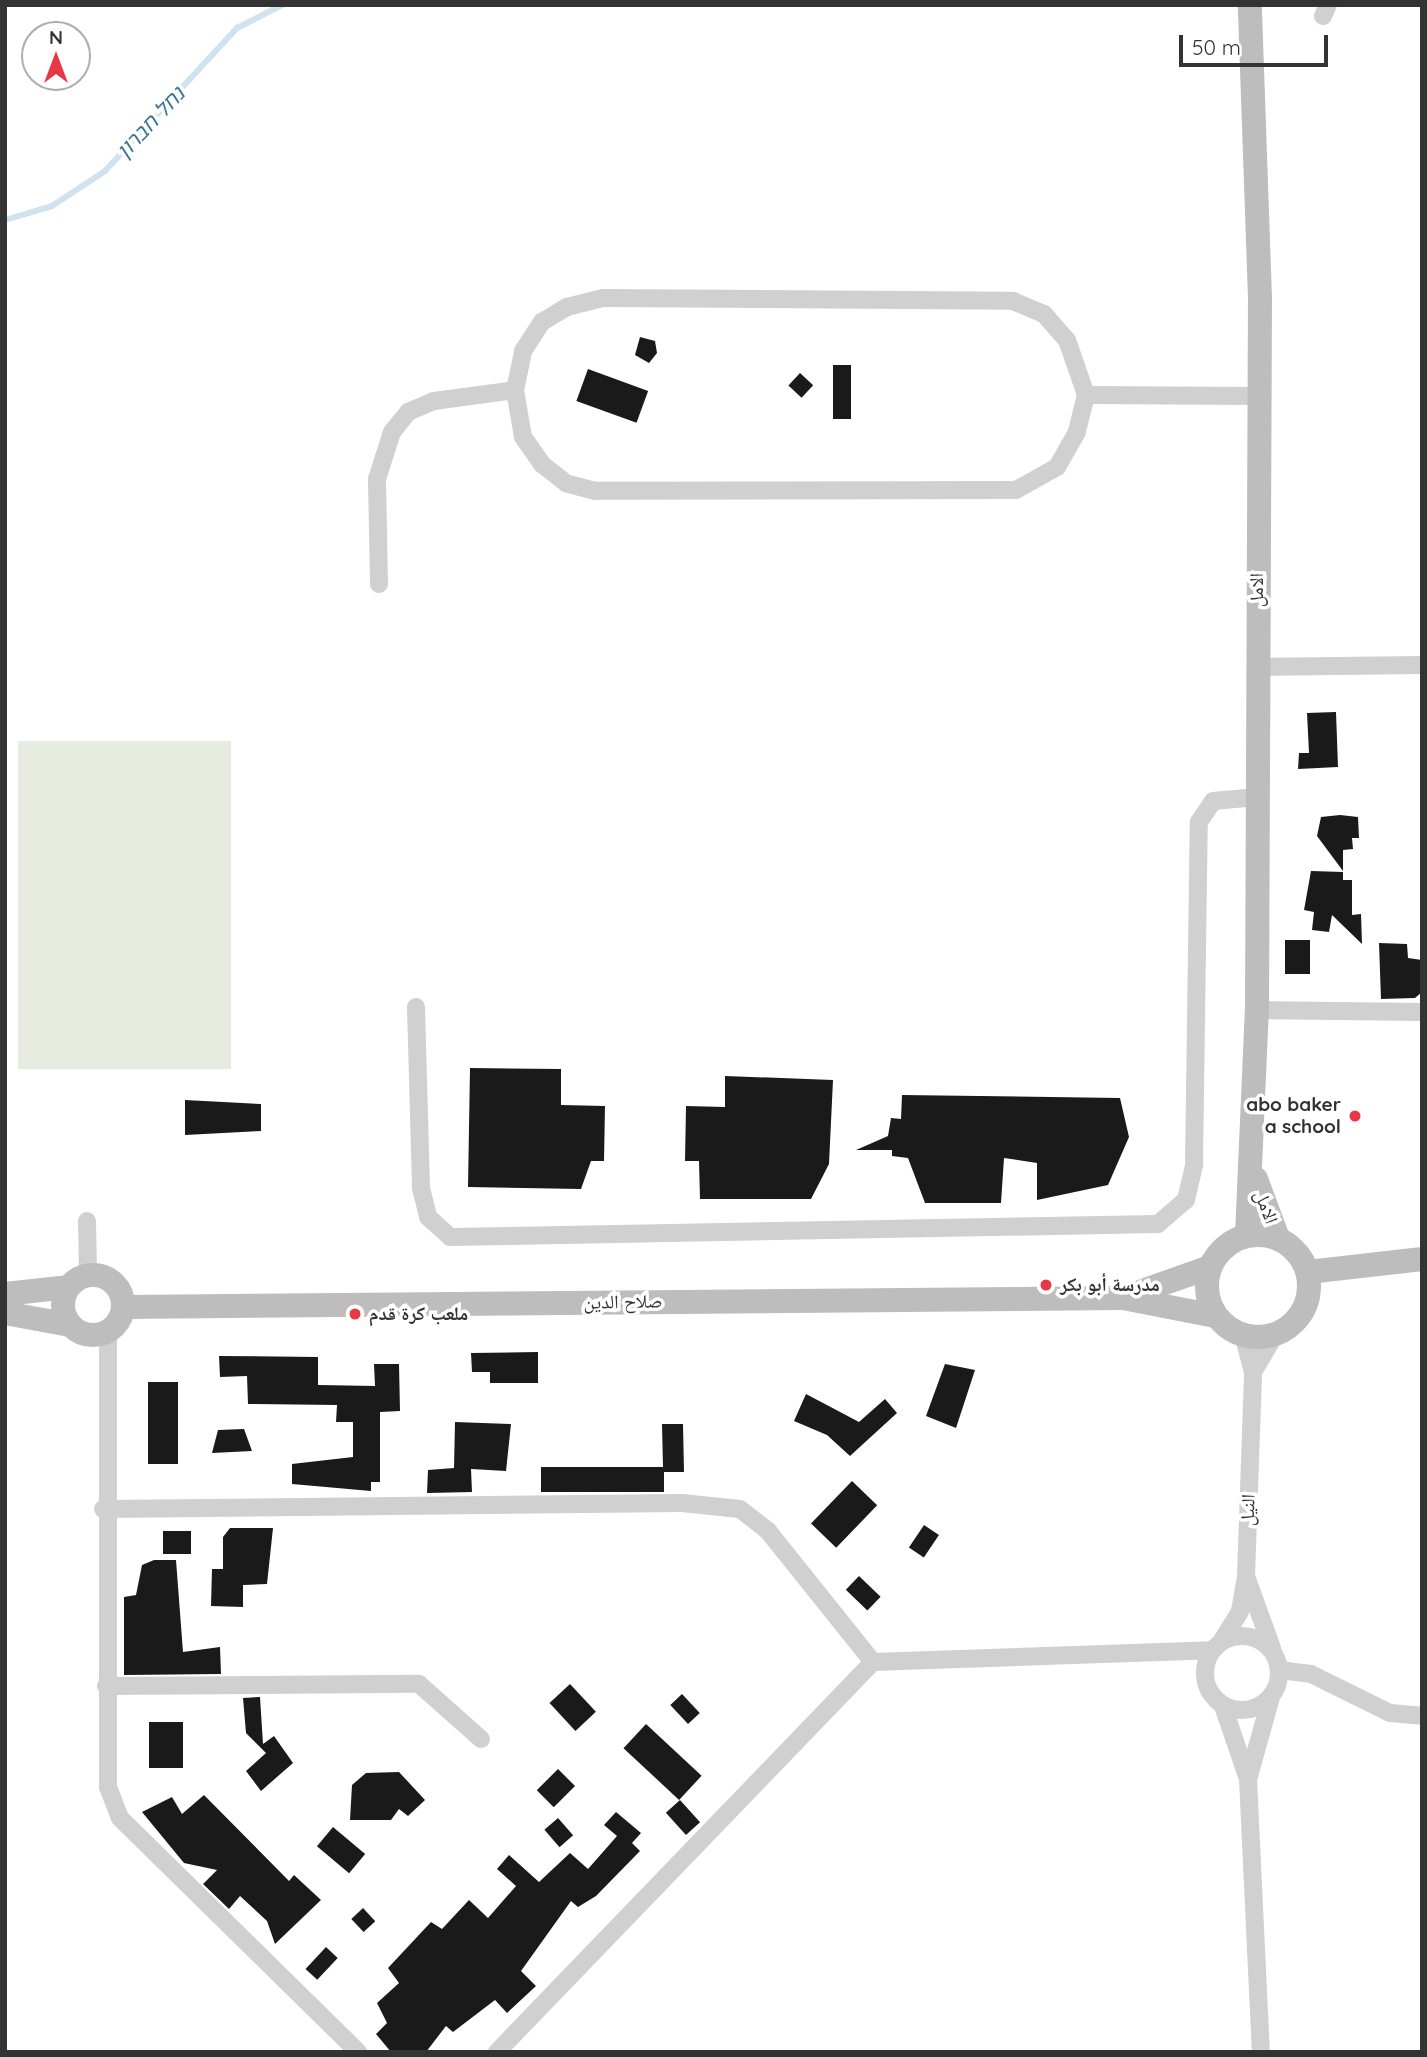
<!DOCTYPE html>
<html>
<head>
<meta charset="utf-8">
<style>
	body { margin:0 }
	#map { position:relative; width:1427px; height:2057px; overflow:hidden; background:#fff; font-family:Quicksand,"Noto Naskh Arabic","Noto Sans Hebrew",sans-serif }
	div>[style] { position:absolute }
	.green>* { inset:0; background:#e6ecdf; transform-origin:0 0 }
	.stream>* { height:6px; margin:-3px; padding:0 3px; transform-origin:3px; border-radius:3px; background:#cfe2ee }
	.building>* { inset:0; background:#1a1a1a; transform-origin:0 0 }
	.street>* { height:18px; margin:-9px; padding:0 9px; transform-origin:9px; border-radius:9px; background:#d0d0d0 }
	.street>.ring { margin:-9px; padding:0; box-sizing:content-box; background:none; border:18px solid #d0d0d0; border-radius:50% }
	.secondary>* { height:24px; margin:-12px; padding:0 12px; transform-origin:12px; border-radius:12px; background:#bdbdbd }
	.secondary>.ring { margin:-12px; padding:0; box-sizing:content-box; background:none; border:24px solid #bdbdbd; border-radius:50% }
	.dots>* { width:19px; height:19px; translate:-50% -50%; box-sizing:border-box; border:4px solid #fff; border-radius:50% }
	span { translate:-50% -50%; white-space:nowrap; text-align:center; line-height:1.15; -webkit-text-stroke:7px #fff; paint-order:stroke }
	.street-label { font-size:19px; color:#333 }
	.poi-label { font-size:19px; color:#333; font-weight:700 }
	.right { translate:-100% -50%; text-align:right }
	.left { translate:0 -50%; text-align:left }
	.water-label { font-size:21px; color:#3f7597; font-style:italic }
	.frame { position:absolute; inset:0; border:7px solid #333; pointer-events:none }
	.north { position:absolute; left:21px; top:21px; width:70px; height:70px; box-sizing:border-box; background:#fff; border:2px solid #adadad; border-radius:50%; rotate:0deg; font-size:19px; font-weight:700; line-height:28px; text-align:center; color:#333 }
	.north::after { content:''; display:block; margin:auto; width:24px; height:32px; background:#e63946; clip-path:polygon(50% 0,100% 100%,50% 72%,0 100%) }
	.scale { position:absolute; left:1179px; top:35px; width:149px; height:32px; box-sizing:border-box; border:4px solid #333; border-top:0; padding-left:9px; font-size:21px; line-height:24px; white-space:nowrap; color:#333; -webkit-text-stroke:5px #fff; paint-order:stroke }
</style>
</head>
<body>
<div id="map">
	<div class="green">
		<i style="left:18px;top:741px;width:213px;height:328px"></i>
	</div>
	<div class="stream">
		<i style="left:5px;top:220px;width:49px;rotate:-16.6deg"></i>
		<i style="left:52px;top:206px;width:64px;rotate:-33.4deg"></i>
		<i style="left:105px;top:171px;width:195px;rotate:-47.3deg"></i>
		<i style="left:237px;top:28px;width:51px;rotate:-27.1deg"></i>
	</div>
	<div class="building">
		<i style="clip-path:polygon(640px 337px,655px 341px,657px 353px,649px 363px,635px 355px)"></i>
		<i style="left:833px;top:365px;width:18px;height:54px"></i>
		<i style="left:588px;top:369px;width:64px;height:34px;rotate:20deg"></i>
		<i style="left:800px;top:373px;width:18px;height:17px;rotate:43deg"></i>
		<i style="clip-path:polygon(1336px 712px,1338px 767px,1298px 769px,1299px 753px,1309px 753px,1307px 713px)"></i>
		<i style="clip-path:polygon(1340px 815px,1358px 817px,1359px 838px,1352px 838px,1353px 849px,1343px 850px,1343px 871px,1317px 836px,1321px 817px)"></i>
		<i style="clip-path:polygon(1311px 871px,1343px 872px,1343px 880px,1352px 880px,1352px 915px,1361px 914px,1362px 944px,1332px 915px,1329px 932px,1312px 930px,1314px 912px,1304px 910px)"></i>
		<i style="left:1310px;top:940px;width:34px;height:25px;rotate:90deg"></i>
		<i style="clip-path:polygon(1379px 943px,1407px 944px,1408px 958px,1422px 960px,1422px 992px,1415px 998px,1381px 999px)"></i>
		<i style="clip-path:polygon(470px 1068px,561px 1069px,561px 1105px,605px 1106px,604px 1161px,591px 1161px,581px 1189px,468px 1187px)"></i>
		<i style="clip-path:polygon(725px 1076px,833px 1080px,829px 1164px,811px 1199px,700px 1199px,699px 1161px,685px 1161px,686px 1106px,725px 1107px)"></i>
		<i style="clip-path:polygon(902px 1095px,1120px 1098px,1129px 1137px,1108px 1185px,1037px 1200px,1037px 1163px,1004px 1158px,1001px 1203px,925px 1203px,908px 1158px,892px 1156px,892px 1150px,856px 1150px,888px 1136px,891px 1118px,901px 1119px)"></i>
		<i style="clip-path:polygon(185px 1100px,261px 1104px,261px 1131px,185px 1135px)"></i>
		<i style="clip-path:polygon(538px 1352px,538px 1383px,490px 1383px,490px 1372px,472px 1372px,471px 1353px)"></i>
		<i style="clip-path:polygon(219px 1356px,318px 1357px,318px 1385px,375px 1386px,374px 1364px,399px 1364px,400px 1411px,380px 1412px,380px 1482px,371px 1482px,371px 1491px,292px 1484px,292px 1464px,353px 1457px,353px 1422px,336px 1422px,337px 1405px,248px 1404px,247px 1376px,220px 1377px)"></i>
		<i style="clip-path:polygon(945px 1364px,975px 1370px,956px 1428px,926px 1416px)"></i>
		<i style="left:148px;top:1382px;width:30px;height:82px"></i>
		<i style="clip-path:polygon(806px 1394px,859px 1422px,885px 1399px,897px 1413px,850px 1456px,827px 1435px,794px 1421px)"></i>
		<i style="clip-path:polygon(455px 1422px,511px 1424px,506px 1471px,471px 1469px,472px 1492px,427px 1493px,428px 1470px,454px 1468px)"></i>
		<i style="clip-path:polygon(662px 1424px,683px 1424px,684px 1472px,664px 1472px,664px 1492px,541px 1492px,541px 1467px,663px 1467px)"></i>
		<i style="clip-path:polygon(244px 1429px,252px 1451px,212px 1453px,218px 1430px)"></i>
		<i style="left:852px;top:1481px;width:35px;height:59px;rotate:44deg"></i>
		<i style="left:924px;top:1525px;width:18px;height:27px;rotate:34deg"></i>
		<i style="clip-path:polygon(230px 1528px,273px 1528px,267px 1584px,243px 1585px,243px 1607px,211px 1606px,212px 1569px,223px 1569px,223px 1537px)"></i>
		<i style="left:163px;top:1531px;width:28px;height:23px"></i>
		<i style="clip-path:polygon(154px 1560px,176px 1560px,183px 1652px,220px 1647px,221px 1674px,124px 1675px,124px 1597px,136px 1595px,142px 1565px)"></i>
		<i style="left:859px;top:1576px;width:30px;height:19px;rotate:44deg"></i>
		<i style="left:570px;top:1684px;width:38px;height:28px;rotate:47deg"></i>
		<i style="left:682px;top:1694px;width:26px;height:16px;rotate:47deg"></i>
		<i style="clip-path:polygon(260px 1697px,263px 1744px,274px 1736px,293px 1763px,261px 1791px,246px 1771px,266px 1753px,246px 1733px,243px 1698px)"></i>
		<i style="left:149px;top:1722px;width:34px;height:46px"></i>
		<i style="left:646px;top:1724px;width:76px;height:33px;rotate:43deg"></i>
		<i style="left:558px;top:1769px;width:24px;height:30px;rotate:45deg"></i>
		<i style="clip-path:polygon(399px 1772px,425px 1800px,408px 1816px,399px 1809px,391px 1820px,350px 1820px,352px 1785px,366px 1773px)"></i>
		<i style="clip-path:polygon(204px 1795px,289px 1881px,294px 1875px,321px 1900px,275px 1944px,267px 1921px,240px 1896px,229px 1909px,203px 1884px,217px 1870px,184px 1863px,142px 1812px,172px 1797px,182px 1814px)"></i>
		<i style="left:680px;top:1800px;width:30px;height:19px;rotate:48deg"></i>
		<i style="clip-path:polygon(616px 1812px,641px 1833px,632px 1843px,640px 1851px,596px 1896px,578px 1907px,571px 1901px,521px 1971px,536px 1986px,507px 2013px,495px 2000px,453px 2032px,446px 2026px,426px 2052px,391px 2052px,376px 2034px,387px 2023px,377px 2003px,399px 1983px,388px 1968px,431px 1922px,442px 1929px,469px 1900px,488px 1918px,516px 1886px,497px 1869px,509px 1855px,539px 1882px,570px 1853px,588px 1869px,617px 1836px,604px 1825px)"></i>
		<i style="left:558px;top:1818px;width:23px;height:18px;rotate:49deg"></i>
		<i style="left:333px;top:1827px;width:42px;height:25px;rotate:40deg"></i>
		<i style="left:363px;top:1908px;width:18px;height:16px;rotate:47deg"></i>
		<i style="left:326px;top:1947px;width:16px;height:30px;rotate:43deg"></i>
	</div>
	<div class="street">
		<i style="left:1323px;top:16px;width:12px;rotate:-66deg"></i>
		<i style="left:603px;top:298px;width:410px;rotate:0.4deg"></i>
		<i style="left:1013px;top:301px;width:34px;rotate:23deg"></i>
		<i style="left:1044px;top:314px;width:35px;rotate:49deg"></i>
		<i style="left:1067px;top:340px;width:58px;rotate:70.9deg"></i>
		<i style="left:1086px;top:395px;width:38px;rotate:104deg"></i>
		<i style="left:1077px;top:432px;width:40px;rotate:119.7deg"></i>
		<i style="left:1057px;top:467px;width:47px;rotate:150.7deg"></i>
		<i style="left:1016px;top:490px;width:421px;rotate:179.9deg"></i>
		<i style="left:595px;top:491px;width:30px;rotate:-165deg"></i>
		<i style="left:566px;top:483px;width:31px;rotate:-142deg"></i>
		<i style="left:542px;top:464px;width:33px;rotate:-125deg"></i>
		<i style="left:523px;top:437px;width:48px;rotate:-99.7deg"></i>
		<i style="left:515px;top:390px;width:40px;rotate:-78deg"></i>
		<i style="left:523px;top:351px;width:35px;rotate:-57deg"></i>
		<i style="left:542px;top:322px;width:29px;rotate:-31deg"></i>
		<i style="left:567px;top:307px;width:37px;rotate:-14deg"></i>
		<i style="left:1086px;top:395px;width:173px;rotate:0.3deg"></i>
		<i style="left:379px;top:584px;width:105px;rotate:-91.1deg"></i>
		<i style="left:377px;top:479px;width:49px;rotate:-72.3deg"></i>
		<i style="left:392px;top:432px;width:26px;rotate:-51deg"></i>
		<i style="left:408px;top:412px;width:28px;rotate:-23deg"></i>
		<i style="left:434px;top:401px;width:82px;rotate:-7.7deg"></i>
		<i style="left:1257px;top:667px;width:165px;rotate:-0.7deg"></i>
		<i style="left:416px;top:1007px;width:181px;rotate:88.4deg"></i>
		<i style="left:421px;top:1188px;width:30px;rotate:76deg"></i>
		<i style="left:428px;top:1217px;width:30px;rotate:42deg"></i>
		<i style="left:450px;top:1237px;width:708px;rotate:-1.05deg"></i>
		<i style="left:1158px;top:1224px;width:37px;rotate:-41deg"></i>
		<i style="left:1186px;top:1200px;width:37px;rotate:-77deg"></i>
		<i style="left:1194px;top:1164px;width:342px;rotate:-89.2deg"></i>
		<i style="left:1199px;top:822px;width:25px;rotate:-56deg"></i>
		<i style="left:1213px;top:801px;width:44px;rotate:-5.2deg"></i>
		<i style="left:1257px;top:1010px;width:165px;rotate:0.7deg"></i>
		<i style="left:87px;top:1221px;width:54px;rotate:88.9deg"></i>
		<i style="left:108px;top:1332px;width:455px;rotate:90deg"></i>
		<i style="left:108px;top:1787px;width:33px;rotate:69deg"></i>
		<i style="left:120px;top:1818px;width:334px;rotate:44.5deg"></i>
		<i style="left:1253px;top:1372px;width:43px;rotate:-59.3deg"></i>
		<i style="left:103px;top:1509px;width:579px;rotate:-0.59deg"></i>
		<i style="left:682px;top:1503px;width:58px;rotate:5.9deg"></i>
		<i style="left:740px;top:1509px;width:36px;rotate:38deg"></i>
		<i style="left:768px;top:1531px;width:168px;rotate:51.3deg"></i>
		<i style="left:1247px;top:1579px;width:73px;rotate:70.1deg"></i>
		<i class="ring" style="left:1205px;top:1636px;width:56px;height:56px"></i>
		<i style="left:1221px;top:1642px;width:36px;rotate:-58deg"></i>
		<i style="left:1240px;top:1611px;width:36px;rotate:-80deg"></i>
		<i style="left:1246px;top:1576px;width:204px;rotate:-88deg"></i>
		<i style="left:1253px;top:1372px;width:38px;rotate:-105deg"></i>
		<i style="left:1279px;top:1670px;width:32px;rotate:7deg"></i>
		<i style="left:1311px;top:1674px;width:88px;rotate:26.3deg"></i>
		<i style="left:1390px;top:1713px;width:32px;rotate:5deg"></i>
		<i style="left:106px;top:1686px;width:313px;rotate:-0.4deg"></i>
		<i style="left:419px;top:1684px;width:83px;rotate:41.6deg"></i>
		<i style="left:1223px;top:1706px;width:77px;rotate:71.1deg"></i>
		<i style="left:1248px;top:1779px;width:273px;rotate:87.3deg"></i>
		<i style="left:1249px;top:1776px;width:82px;rotate:-74.4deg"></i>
		<i style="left:497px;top:2052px;width:542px;rotate:-46.05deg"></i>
		<i style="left:873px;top:1662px;width:339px;rotate:-2deg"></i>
	</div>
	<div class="secondary">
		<i style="left:1256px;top:1179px;width:63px;rotate:69.6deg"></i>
		<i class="ring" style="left:1207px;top:1235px;width:78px;height:78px"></i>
		<i style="left:1247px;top:1236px;width:226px;rotate:-87.5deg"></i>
		<i style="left:1257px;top:1010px;width:712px;rotate:-89.76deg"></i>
		<i style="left:1260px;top:298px;width:293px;rotate:-92deg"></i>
		<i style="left:1308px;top:1272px;width:115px;rotate:-6.5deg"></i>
		<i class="ring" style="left:63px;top:1275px;width:36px;height:36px"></i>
		<i style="left:5px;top:1294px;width:63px;rotate:-6.3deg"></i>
		<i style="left:1125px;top:1297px;width:90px;rotate:-19.4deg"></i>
		<i style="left:123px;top:1307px;width:1000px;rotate:-0.52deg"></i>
		<i style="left:1123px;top:1298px;width:94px;rotate:11.1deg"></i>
		<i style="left:5px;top:1313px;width:66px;rotate:10.5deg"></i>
	</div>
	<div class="dots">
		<i style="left:1355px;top:1116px;background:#e63946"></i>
		<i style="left:1046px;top:1285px;background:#e63946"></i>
		<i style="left:355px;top:1314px;background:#e63946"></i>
	</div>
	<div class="street-label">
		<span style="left:1257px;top:590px;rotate:-90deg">الامل</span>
		<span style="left:1266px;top:1207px;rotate:69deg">الامل</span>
		<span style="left:623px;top:1302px;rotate:-1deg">صلاح الدين</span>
		<span style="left:1248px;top:1510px;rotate:-88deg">النيل</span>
	</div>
	<div class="poi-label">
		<span class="right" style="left:1341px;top:1116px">abo baker<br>a school</span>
		<span class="left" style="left:1060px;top:1285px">مدرسة أبو بكر</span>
		<span class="left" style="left:369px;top:1314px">ملعب كرة قدم</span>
	</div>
	<div class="water-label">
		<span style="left:150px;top:122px;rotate:-47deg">נחל חברון</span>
	</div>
	<div class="frame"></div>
	<div class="north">N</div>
	<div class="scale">50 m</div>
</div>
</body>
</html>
